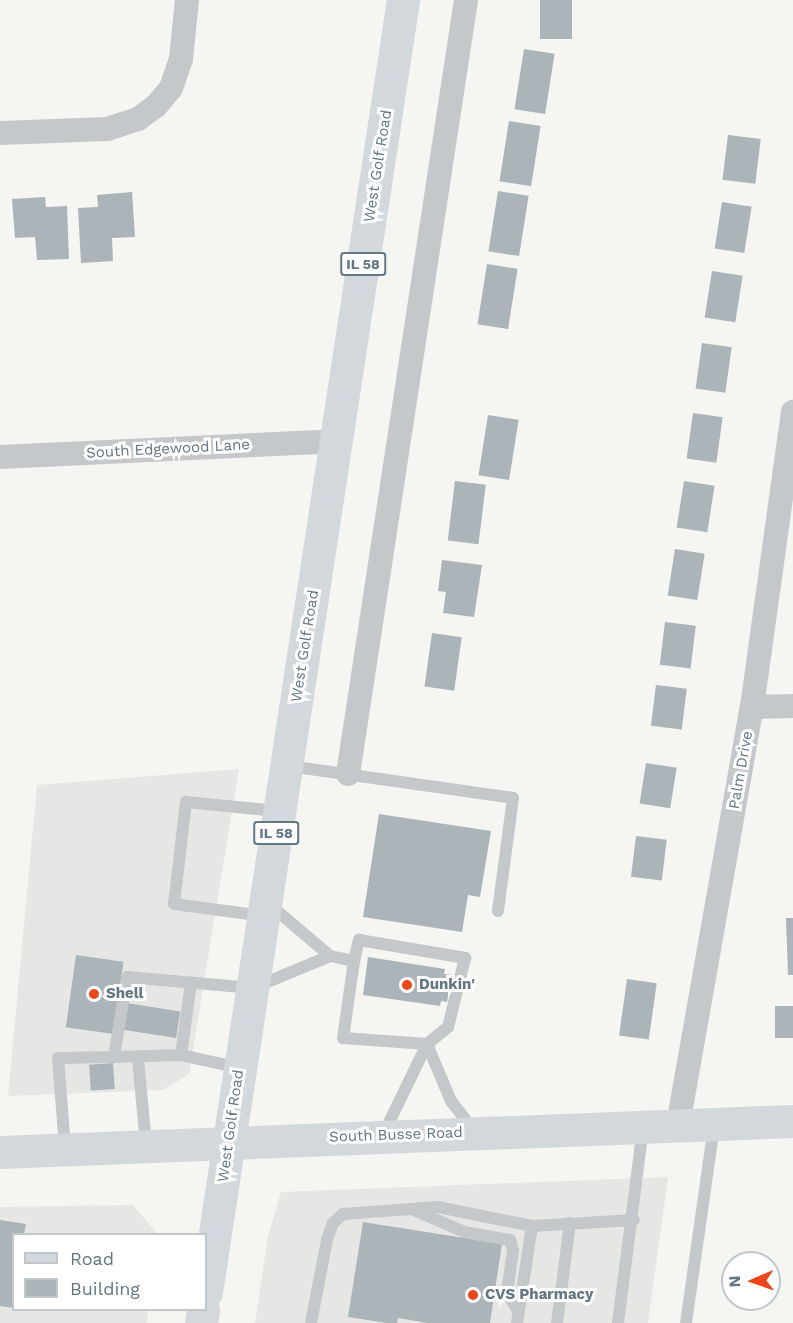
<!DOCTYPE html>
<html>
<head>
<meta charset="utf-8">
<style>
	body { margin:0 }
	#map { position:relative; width:793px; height:1323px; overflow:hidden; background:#f5f5f1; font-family:"Work Sans",sans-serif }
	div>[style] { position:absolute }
	.built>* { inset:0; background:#e6e7e5 }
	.building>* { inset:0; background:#abb4b9; transform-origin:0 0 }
	.service>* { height:12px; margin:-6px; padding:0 6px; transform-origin:6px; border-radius:6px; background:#c4c8cb }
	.minor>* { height:24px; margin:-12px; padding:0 12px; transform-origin:12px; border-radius:12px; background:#c4c8cb }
	.secondary>* { height:33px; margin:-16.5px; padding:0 16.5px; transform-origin:16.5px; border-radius:16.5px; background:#d2d8dc }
	.primary>* { height:33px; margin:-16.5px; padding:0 16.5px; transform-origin:16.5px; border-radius:16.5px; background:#d2d8dc }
	.dots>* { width:16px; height:16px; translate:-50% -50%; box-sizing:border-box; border:3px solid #fff; border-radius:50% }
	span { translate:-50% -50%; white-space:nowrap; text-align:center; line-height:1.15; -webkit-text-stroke:6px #fff; paint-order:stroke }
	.shield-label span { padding:2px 4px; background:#fff; border:2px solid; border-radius:4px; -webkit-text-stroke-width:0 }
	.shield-label { font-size:14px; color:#627684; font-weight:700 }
	.street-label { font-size:15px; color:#627684 }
	.poi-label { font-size:15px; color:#627684; font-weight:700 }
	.left { translate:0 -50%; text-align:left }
	.legend { position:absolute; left:12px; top:1233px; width:195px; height:78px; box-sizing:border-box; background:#fff; border:2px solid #c0c8ce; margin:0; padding:8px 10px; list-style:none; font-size:18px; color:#627684 }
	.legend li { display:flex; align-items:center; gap:12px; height:30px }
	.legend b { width:30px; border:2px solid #c0c8ce }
	.north { position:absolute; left:721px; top:1251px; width:60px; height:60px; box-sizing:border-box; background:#fff; border:2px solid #c0c8ce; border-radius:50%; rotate:268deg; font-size:16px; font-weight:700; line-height:24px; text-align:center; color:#627684 }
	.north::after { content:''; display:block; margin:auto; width:21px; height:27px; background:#ee4618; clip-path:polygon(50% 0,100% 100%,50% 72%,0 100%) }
</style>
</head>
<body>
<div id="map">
	<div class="built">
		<i style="clip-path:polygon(239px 769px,189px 1074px,163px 1090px,8px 1096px,37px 785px)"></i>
		<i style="clip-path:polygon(668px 1177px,648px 1323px,255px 1323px,268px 1236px,281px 1192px)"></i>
		<i style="clip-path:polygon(133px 1205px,158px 1234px,14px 1234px,14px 1310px,148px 1310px,147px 1323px,0 1323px,0 1207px)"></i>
	</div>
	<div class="building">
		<i style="left:540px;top:0;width:32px;height:39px"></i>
		<i style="left:524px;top:49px;width:31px;height:61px;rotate:9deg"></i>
		<i style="left:509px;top:121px;width:32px;height:61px;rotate:9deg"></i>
		<i style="left:728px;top:135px;width:33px;height:45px;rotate:7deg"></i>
		<i style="left:498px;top:191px;width:31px;height:61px;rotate:9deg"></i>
		<i style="clip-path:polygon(132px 192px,135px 237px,112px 238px,113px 261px,81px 263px,78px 208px,98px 207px,97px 195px)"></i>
		<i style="clip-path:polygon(45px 197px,46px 207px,67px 206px,69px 259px,37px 260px,35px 237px,15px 238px,12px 199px)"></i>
		<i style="left:722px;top:202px;width:30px;height:47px;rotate:9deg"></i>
		<i style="left:487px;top:264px;width:31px;height:61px;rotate:9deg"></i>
		<i style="left:712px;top:271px;width:31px;height:47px;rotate:9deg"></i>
		<i style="left:702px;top:343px;width:30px;height:46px;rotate:8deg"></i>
		<i style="left:693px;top:413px;width:30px;height:46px;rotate:8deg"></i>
		<i style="left:488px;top:415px;width:31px;height:61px;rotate:9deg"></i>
		<i style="left:455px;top:481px;width:31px;height:60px;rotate:7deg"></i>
		<i style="left:684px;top:481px;width:31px;height:47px;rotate:9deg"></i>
		<i style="left:675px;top:549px;width:30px;height:47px;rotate:9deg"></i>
		<i style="clip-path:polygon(442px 560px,482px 565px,474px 617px,443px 613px,446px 592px,438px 591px)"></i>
		<i style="left:665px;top:622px;width:31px;height:43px;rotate:7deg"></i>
		<i style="left:432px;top:633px;width:30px;height:54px;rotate:8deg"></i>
		<i style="left:656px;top:685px;width:31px;height:41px;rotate:7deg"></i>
		<i style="left:646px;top:763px;width:31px;height:41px;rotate:9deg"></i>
		<i style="clip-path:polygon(379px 814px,491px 831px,480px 897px,468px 895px,462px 932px,363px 917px)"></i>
		<i style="left:636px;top:836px;width:31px;height:41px;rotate:7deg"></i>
		<i style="clip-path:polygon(786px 918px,793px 918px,793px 975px,788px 975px)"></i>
		<i style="left:76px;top:955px;width:48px;height:73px;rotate:8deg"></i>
		<i style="clip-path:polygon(368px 957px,445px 969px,444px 974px,452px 975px,447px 1002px,441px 1001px,440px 1006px,363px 995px)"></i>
		<i style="left:627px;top:979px;width:30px;height:57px;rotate:8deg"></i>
		<i style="left:127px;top:1003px;width:54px;height:27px;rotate:9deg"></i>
		<i style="left:793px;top:1006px;width:32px;height:18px;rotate:90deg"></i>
		<i style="left:113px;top:1063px;width:26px;height:24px;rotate:86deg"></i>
		<i style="clip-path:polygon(0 1220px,26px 1224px,24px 1234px,14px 1234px,14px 1308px,0 1306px)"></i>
		<i style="clip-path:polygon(363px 1222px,502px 1244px,490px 1323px,428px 1323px,398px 1318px,397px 1323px,387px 1323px,348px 1317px)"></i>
	</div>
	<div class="service">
		<i style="left:289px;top:766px;width:226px;rotate:8.1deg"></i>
		<i style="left:513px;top:798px;width:114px;rotate:97.6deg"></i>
		<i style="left:269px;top:904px;width:80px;rotate:40.4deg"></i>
		<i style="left:330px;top:956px;width:25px;rotate:12deg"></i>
		<i style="left:354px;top:961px;width:78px;rotate:98.1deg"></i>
		<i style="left:343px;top:1038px;width:84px;rotate:4.1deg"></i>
		<i style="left:263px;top:916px;width:90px;rotate:-172.3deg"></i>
		<i style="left:174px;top:904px;width:103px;rotate:-83.3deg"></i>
		<i style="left:186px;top:802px;width:92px;rotate:5.6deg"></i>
		<i style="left:354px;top:961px;width:22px;rotate:-77deg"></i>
		<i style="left:359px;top:940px;width:108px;rotate:9.6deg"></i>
		<i style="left:465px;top:958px;width:71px;rotate:103.8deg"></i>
		<i style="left:448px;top:1027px;width:27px;rotate:141deg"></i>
		<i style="left:427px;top:1044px;width:101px;rotate:115.8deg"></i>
		<i style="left:427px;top:1044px;width:62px;rotate:67.2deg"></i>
		<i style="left:451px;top:1101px;width:36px;rotate:52deg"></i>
		<i style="left:181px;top:1055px;width:73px;rotate:-82.1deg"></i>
		<i style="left:138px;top:1059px;width:85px;rotate:84.6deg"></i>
		<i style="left:240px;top:1068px;width:60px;rotate:-167.6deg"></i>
		<i style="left:181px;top:1055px;width:67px;rotate:178.3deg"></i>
		<i style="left:114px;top:1057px;width:81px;rotate:-80.8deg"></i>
		<i style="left:127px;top:977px;width:126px;rotate:5deg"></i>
		<i style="left:253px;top:988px;width:83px;rotate:-22.6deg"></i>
		<i style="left:65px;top:1148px;width:90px;rotate:-94.4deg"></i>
		<i style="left:58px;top:1058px;width:56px;rotate:-1deg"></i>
		<i style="left:414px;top:1210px;width:55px;rotate:23.7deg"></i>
		<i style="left:464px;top:1232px;width:47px;rotate:9.9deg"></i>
		<i style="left:510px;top:1240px;width:10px;rotate:73deg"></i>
		<i style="left:513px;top:1250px;width:43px;rotate:97.9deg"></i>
		<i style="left:507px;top:1293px;width:22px;rotate:58deg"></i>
		<i style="left:311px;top:1323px;width:85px;rotate:-79.1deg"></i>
		<i style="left:327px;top:1240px;width:18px;rotate:-71deg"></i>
		<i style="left:333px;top:1223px;width:13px;rotate:-42deg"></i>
		<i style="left:343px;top:1214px;width:95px;rotate:-4.2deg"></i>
		<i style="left:438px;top:1207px;width:96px;rotate:11.4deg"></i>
		<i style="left:532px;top:1226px;width:102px;rotate:-3.4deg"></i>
		<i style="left:517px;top:1323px;width:98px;rotate:-81.2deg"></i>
		<i style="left:557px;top:1323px;width:101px;rotate:-82.6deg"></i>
		<i style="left:618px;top:1323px;width:197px;rotate:-82.7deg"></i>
		<i style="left:686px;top:1323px;width:199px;rotate:-81.9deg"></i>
	</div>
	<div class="minor">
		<i style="left:0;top:133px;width:107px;rotate:-2.1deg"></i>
		<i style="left:107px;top:129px;width:33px;rotate:-18deg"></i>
		<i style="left:138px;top:119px;width:22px;rotate:-36deg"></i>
		<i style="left:156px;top:106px;width:23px;rotate:-50deg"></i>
		<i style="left:171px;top:88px;width:31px;rotate:-71deg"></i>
		<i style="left:181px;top:59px;width:59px;rotate:-84.2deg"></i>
		<i style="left:0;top:457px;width:336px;rotate:-2.7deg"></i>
		<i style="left:752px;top:707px;width:41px;rotate:-1.4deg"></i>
		<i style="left:348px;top:774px;width:783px;rotate:-81.33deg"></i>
		<i style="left:678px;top:1125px;width:424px;rotate:-80deg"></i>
		<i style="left:752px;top:707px;width:298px;rotate:-82.1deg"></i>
	</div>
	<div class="secondary">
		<i style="left:0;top:1152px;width:794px;rotate:-2.24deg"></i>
	</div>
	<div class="primary">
		<i style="left:206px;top:1292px;width:1307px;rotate:-81.33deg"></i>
		<i style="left:201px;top:1323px;width:13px;rotate:-81deg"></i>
	</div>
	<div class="dots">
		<i style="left:407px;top:985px;background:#ee4618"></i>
		<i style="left:94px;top:994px;background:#ee4618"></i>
		<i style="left:473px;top:1295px;background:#ee4618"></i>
	</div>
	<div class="shield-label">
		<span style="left:363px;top:264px">IL 58</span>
		<span style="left:276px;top:833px">IL 58</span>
	</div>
	<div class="street-label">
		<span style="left:378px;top:166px;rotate:-81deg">West Golf Road</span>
		<span style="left:168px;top:449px;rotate:-3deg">South Edgewood Lane</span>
		<span style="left:305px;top:646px;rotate:-81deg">West Golf Road</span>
		<span style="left:741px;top:770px;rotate:-80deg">Palm Drive</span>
		<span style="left:231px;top:1126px;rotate:-82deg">West Golf Road</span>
		<span style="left:396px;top:1135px;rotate:-2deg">South Busse Road</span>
	</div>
	<div class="poi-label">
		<span class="left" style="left:419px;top:985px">Dunkin'</span>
		<span class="left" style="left:106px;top:994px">Shell</span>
		<span class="left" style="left:485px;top:1295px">CVS Pharmacy</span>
	</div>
	<ul class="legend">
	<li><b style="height:8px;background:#d2d8dc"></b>Road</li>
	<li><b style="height:16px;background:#abb4b9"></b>Building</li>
	</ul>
	<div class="north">N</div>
</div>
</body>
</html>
